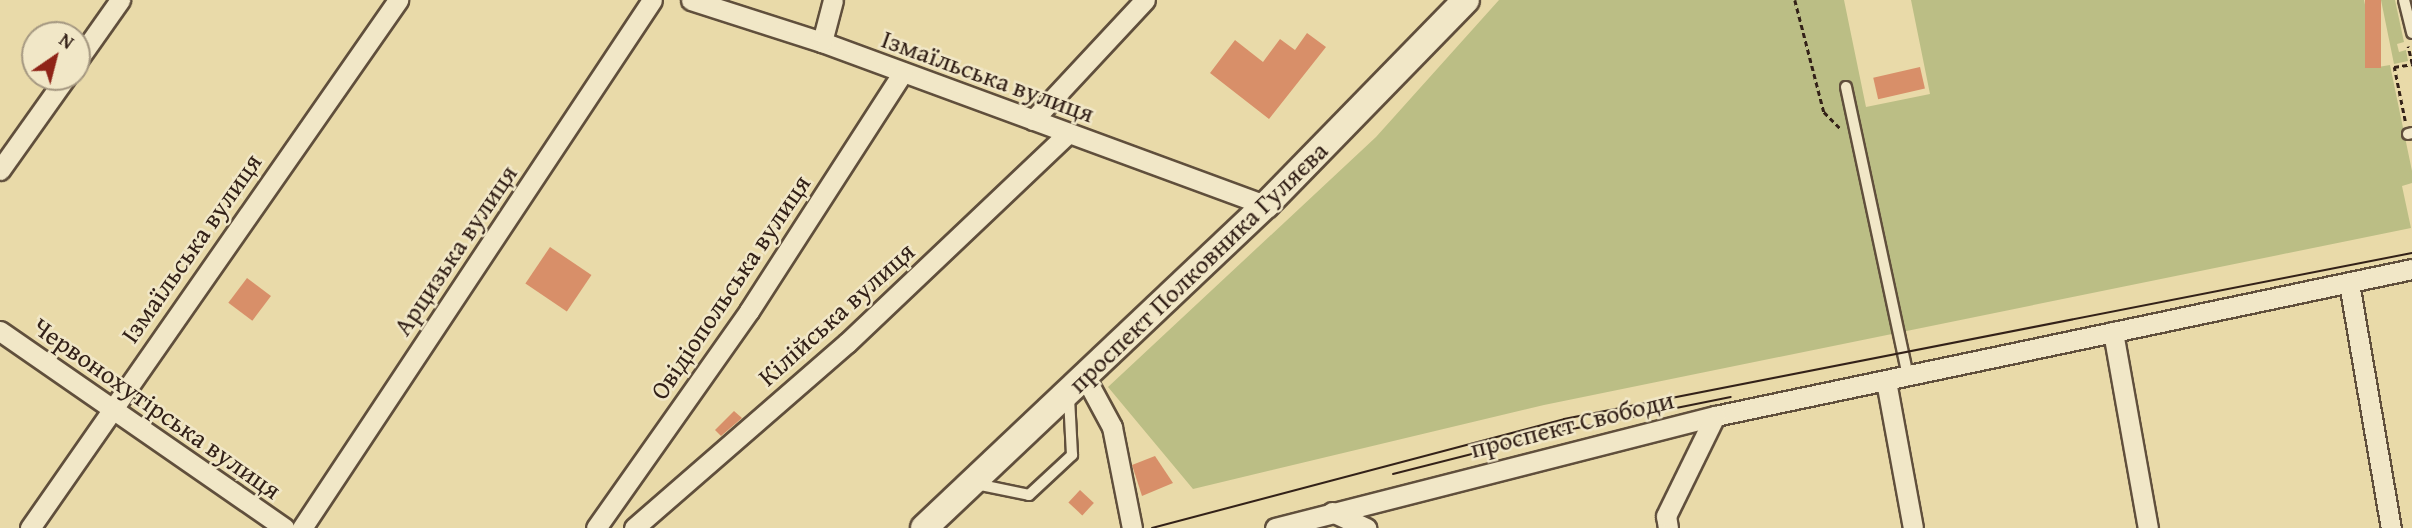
<!DOCTYPE html>
<html>
<head>
<meta charset="utf-8">
<style>
	body { margin:0 }
	#map { position:relative; width:2412px; height:528px; overflow:hidden; background:#e9daa9; font-family:"Gentium Book Plus",serif }
	div>[style] { position:absolute }
	.green>* { inset:0; background:#bbbe85 }
	.building>* { inset:0; background:#d88f69; transform-origin:0 0 }
	.path>* { height:2.5px; margin-top:-1.25px; transform-origin:0; background:repeating-linear-gradient(90deg,#332118 0 5px,transparent 0 8.5px) }
	.roads { filter:drop-shadow(2px 0 #604f3c) drop-shadow(-2px 0 #604f3c) drop-shadow(0 2px #604f3c) drop-shadow(0 -2px #604f3c) }
	.lane>* { height:10px; margin:-5px; padding:0 5px; transform-origin:5px; border-radius:5px; background:#f1e7c7 }
	.street>* { height:19px; margin:-9.5px; padding:0 9.5px; transform-origin:9.5px; border-radius:9.5px; background:#f1e7c7 }
	.secondary>* { height:26px; margin:-13px; padding:0 13px; transform-origin:13px; border-radius:13px; background:#f1e7c7 }
	.tram>* { height:2px; margin:-1px; padding:0 1px; transform-origin:1px; border-radius:1px; background:#332118 }
	span { translate:-50% -50%; white-space:nowrap; text-align:center; line-height:1.15; -webkit-text-stroke:5px #f1e7c7; paint-order:stroke }
	.street-label { font-size:26px; color:#332118 }
	.north { position:absolute; left:21px; top:21px; width:70px; height:70px; box-sizing:border-box; background:#f1e7c7; border:2px solid #a59881; border-radius:50%; rotate:35deg; font-size:19px; font-weight:700; line-height:28px; text-align:center; color:#332118 }
	.north::after { content:''; display:block; margin:auto; width:24px; height:32px; background:#8f2418; clip-path:polygon(50% 0,100% 100%,50% 72%,0 100%) }
</style>
</head>
<body>
<div id="map">
	<div class="green">
		<i style="clip-path:polygon(1499px 0,1844px 0,1866px 107px,1930px 94px,1911px 0,2364px 0,2378px 67px,2390px 65px,2412px 171px,2412px 183px,2402px 186px,2411px 228px,1544px 405px,1193px 489px,1108px 387px,1376px 137px)"></i>
		<i style="clip-path:polygon(2381px 0,2395px 0,2404px 42px,2397px 44px,2399px 52px,2406px 50px,2408px 61px,2394px 64px)"></i>
	</div>
	<div class="building">
		<i style="left:2365px;top:0;width:16px;height:68px"></i>
		<i style="clip-path:polygon(1307px 33px,1326px 47px,1269px 119px,1210px 73px,1235px 40px,1263px 62px,1280px 39px,1295px 50px)"></i>
		<i style="left:1920px;top:67px;width:22px;height:48px;rotate:77deg"></i>
		<i style="left:550px;top:247px;width:50px;height:44px;rotate:34deg"></i>
		<i style="left:247px;top:278px;width:30px;height:31px;rotate:37deg"></i>
		<i style="clip-path:polygon(734px 411px,742px 418px,721px 436px,715px 430px)"></i>
		<i style="clip-path:polygon(1155px 456px,1173px 483px,1142px 496px,1132px 465px)"></i>
		<i style="left:1080px;top:490px;width:19px;height:17px;rotate:43deg"></i>
	</div>
	<div class="path">
		<i style="left:1795px;top:0;width:116px;rotate:75.5deg"></i>
		<i style="left:1824px;top:112px;width:23px;rotate:45deg"></i>
		<i style="left:2405px;top:121px;width:55px;rotate:-101.5deg"></i>
		<i style="left:2394px;top:67px;width:18px;rotate:-9deg"></i>
		<i style="left:2412px;top:64px;width:18px;rotate:-103deg"></i>
	</div>
	<div class="roads">
		<div class="lane">
			<i style="left:2404px;top:0;width:34px;rotate:76deg"></i>
			<i style="left:1846px;top:87px;width:296px;rotate:77.9deg"></i>
			<i style="left:2408px;top:134px;width:4px;rotate:-14deg"></i>
			<i style="left:976px;top:484px;width:54px;rotate:11.7deg"></i>
			<i style="left:1029px;top:495px;width:59px;rotate:-42.9deg"></i>
			<i style="left:1072px;top:455px;width:57px;rotate:-93deg"></i>
		</div>
		<div class="street">
			<i style="left:691px;top:0;width:138px;rotate:17.8deg"></i>
			<i style="left:822px;top:42px;width:473px;rotate:20.2deg"></i>
			<i style="left:822px;top:42px;width:43px;rotate:-75.3deg"></i>
			<i style="left:77px;top:61px;width:75px;rotate:-54.8deg"></i>
			<i style="left:1033px;top:120px;width:164px;rotate:-47deg"></i>
			<i style="left:0;top:170px;width:114px;rotate:-54.6deg"></i>
			<i style="left:2349px;top:283px;width:249px;rotate:80.3deg"></i>
			<i style="left:0;top:331px;width:346px;rotate:34.7deg"></i>
			<i style="left:2113px;top:332px;width:199px;rotate:79.9deg"></i>
			<i style="left:1085px;top:377px;width:57px;rotate:61.6deg"></i>
			<i style="left:1112px;top:427px;width:103px;rotate:78.8deg"></i>
			<i style="left:1886px;top:381px;width:149px;rotate:79.6deg"></i>
			<i style="left:1332px;top:512px;width:38px;rotate:25deg"></i>
			<i style="left:30px;top:528px;width:644px;rotate:-55.12deg"></i>
			<i style="left:302px;top:528px;width:633px;rotate:-56.46deg"></i>
			<i style="left:596px;top:528px;width:266px;rotate:-54.8deg"></i>
			<i style="left:749px;top:311px;width:284px;rotate:-57.2deg"></i>
			<i style="left:634px;top:528px;width:282px;rotate:-41deg"></i>
			<i style="left:847px;top:343px;width:305px;rotate:-43.5deg"></i>
			<i style="left:1275px;top:528px;width:454px;rotate:-14.3deg"></i>
			<i style="left:1715px;top:416px;width:712px;rotate:-11.91deg"></i>
			<i style="left:1668px;top:528px;width:12px;rotate:-99deg"></i>
			<i style="left:1666px;top:516px;width:111px;rotate:-63.9deg"></i>
		</div>
		<div class="secondary">
			<i style="left:924px;top:528px;width:470px;rotate:-43.4deg"></i>
			<i style="left:1266px;top:205px;width:286px;rotate:-45.7deg"></i>
		</div>
	</div>
	<div class="tram">
		<i style="left:1393px;top:474px;width:179px;rotate:-14.2deg"></i>
		<i style="left:1567px;top:430px;width:167px;rotate:-11.4deg"></i>
		<i style="left:1152px;top:528px;width:426px;rotate:-14.8deg"></i>
		<i style="left:1564px;top:419px;width:864px;rotate:-11.08deg"></i>
	</div>
	<div class="street-label">
		<span style="left:988px;top:76px;rotate:20deg">Ізмаїльська вулиця</span>
		<span style="left:191px;top:248px;rotate:-55deg">Ізмаїльська вулиця</span>
		<span style="left:455px;top:250px;rotate:-56deg">Арцизька вулиця</span>
		<span style="left:1198px;top:267px;rotate:-44deg">проспект Полковника Гуляєва</span>
		<span style="left:730px;top:287px;rotate:-56deg">Овідіопольська вулиця</span>
		<span style="left:836px;top:314px;rotate:-42deg">Кілійська вулиця</span>
		<span style="left:157px;top:408px;rotate:35deg">Червонохутірська вулиця</span>
		<span style="left:1572px;top:424px;rotate:-14deg">проспект Свободи</span>
	</div>
	<div class="north">N</div>
</div>
</body>
</html>
